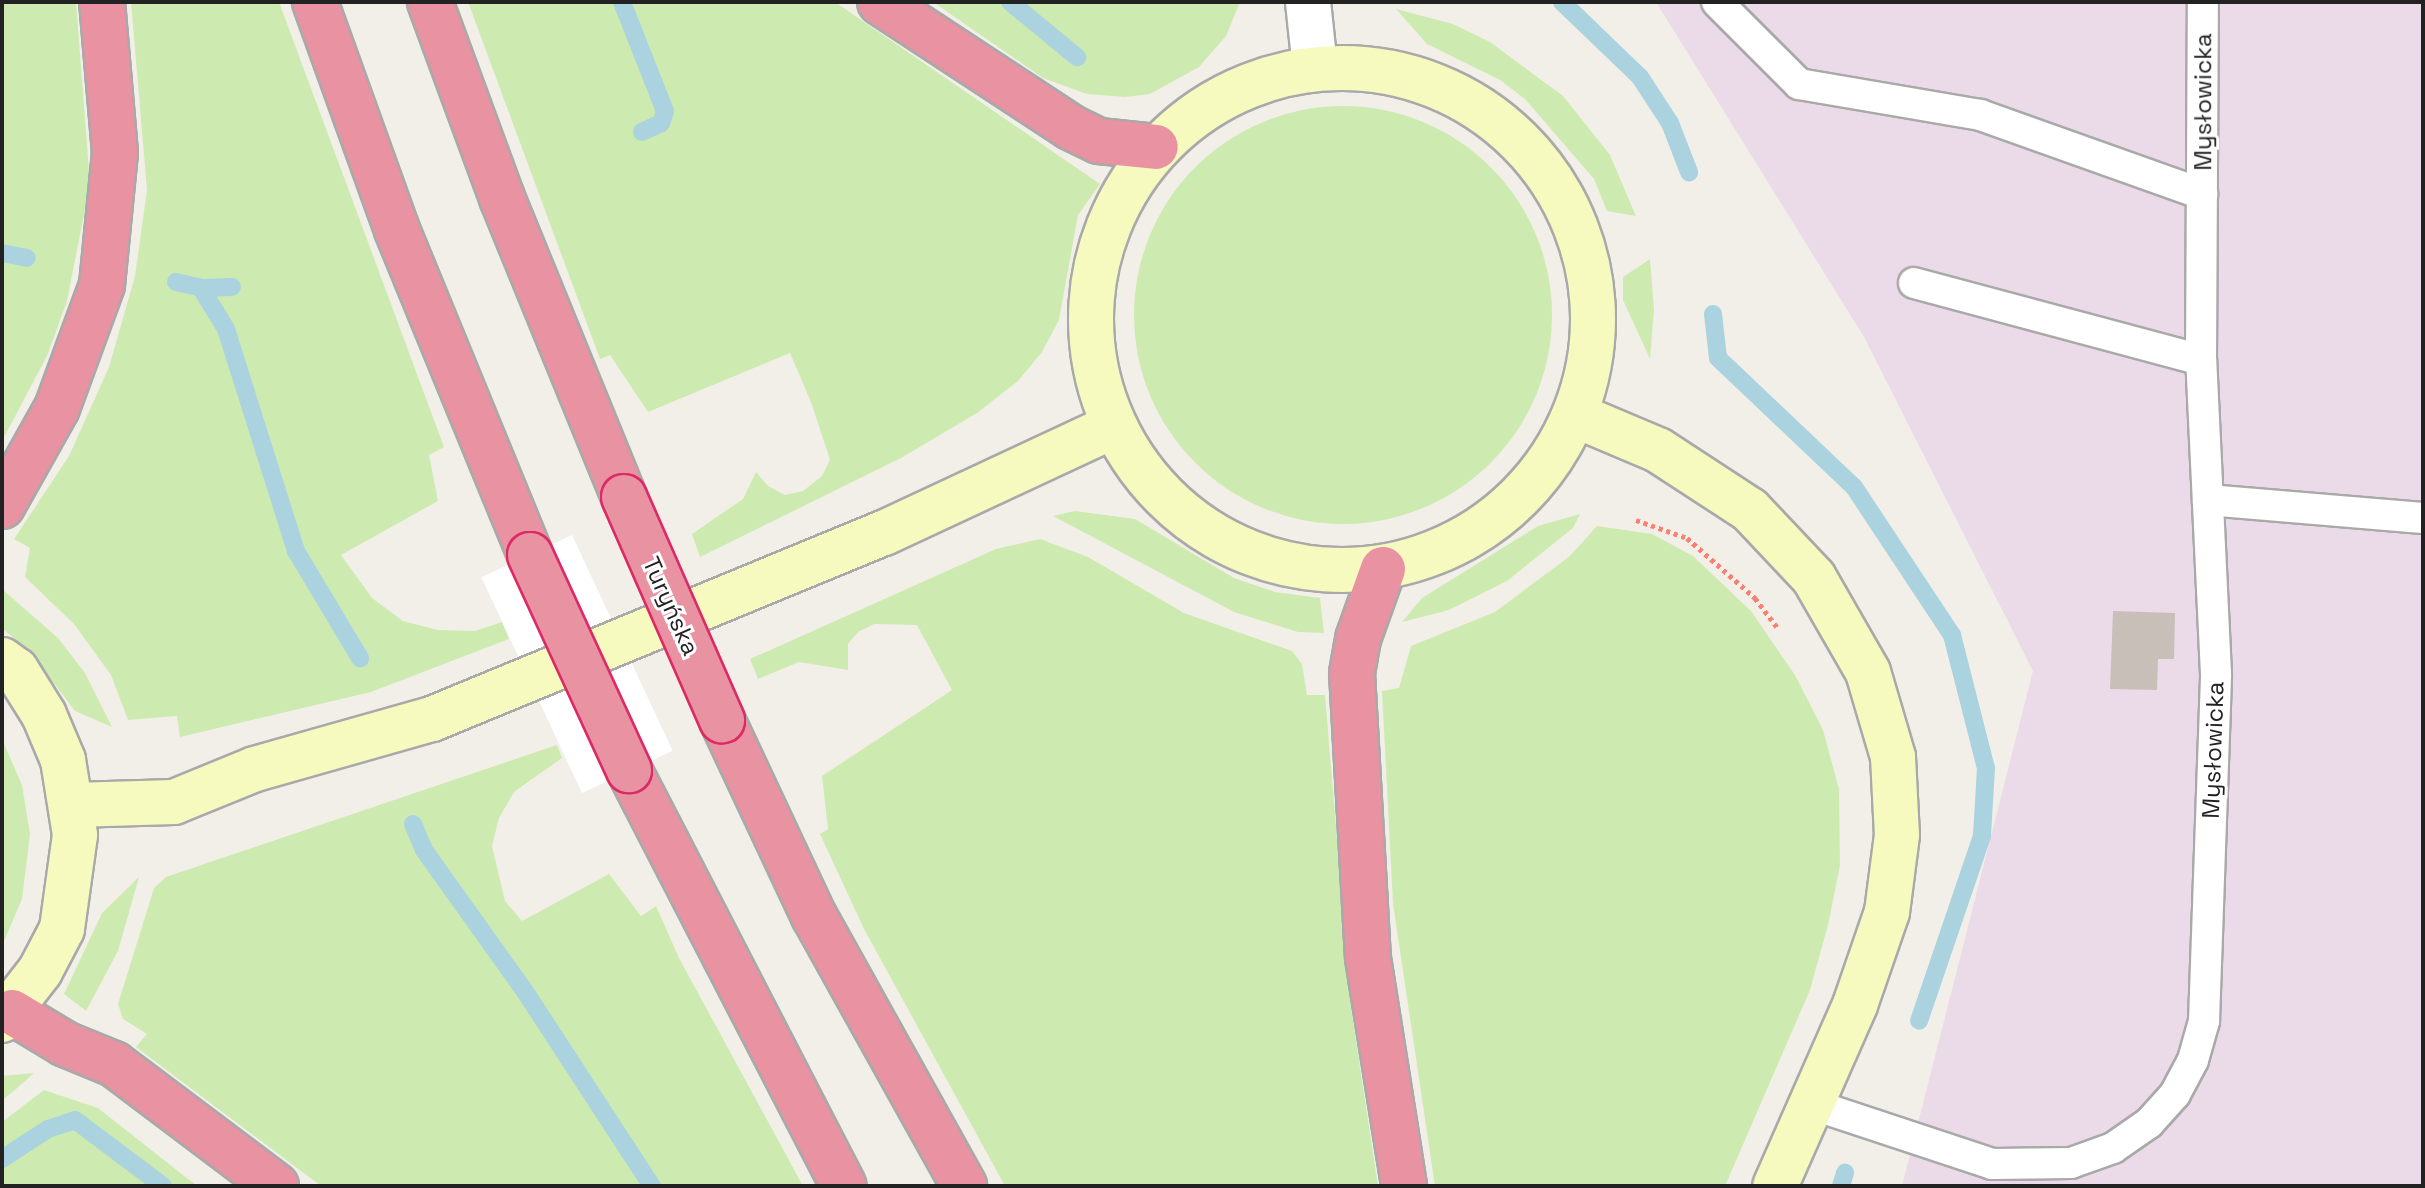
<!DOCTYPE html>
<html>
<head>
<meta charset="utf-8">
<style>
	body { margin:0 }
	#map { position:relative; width:2425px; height:1188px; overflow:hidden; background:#f2efe9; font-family:"Space Grotesk",sans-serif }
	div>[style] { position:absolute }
	.industrial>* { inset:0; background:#ebdbe8 }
	.grass>* { inset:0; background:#cdebb0 }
	.round { border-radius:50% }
	.pier>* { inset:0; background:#fff; transform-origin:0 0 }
	.stream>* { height:18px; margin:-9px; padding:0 9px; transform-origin:9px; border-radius:9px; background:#aad3df }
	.building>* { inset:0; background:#c7bfb8 }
	.path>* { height:5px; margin-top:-2.5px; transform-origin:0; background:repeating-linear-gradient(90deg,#fa8072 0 4px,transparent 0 8px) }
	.roads { filter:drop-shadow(2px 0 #a9a9a9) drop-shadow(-2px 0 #a9a9a9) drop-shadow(0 2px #a9a9a9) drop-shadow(0 -2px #a9a9a9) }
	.lane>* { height:30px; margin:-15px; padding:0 15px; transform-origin:15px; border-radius:15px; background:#fff }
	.street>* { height:44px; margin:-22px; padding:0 22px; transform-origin:22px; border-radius:22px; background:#fff }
	.secondary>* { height:44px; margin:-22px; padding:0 22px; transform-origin:22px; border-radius:22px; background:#f7fabf }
	.secondary>.ring { margin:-22px; padding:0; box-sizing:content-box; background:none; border:44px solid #f7fabf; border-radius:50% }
	.highway>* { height:44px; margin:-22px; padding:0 22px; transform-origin:22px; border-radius:22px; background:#e892a2 }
	.bridges { filter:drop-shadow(2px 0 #dc2a67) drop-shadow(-2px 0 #dc2a67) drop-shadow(0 2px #dc2a67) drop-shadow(0 -2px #dc2a67) }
	.highway-bridge>* { height:44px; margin:-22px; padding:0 22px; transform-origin:22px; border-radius:22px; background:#e892a2 }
	span { translate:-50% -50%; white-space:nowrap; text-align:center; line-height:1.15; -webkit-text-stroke:6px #fff; paint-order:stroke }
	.street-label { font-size:24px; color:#222 }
	.frame { position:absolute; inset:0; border:4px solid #222; pointer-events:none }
</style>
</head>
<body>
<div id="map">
	<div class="industrial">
		<i style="clip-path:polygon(1656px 2px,2423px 2px,2423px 1186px,1902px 1186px,2033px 671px,1864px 337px)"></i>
	</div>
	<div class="grass">
		<i style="clip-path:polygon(2px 2px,76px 2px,90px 184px,67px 301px,47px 356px,2px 441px)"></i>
		<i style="clip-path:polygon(131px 2px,279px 2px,444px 447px,429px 455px,438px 501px,341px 555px,372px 598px,403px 621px,438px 630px,475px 631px,502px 622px,509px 639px,371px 692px,180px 737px,177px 716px,128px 720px,111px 675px,74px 624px,25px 577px,30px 548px,14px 539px,69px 456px,109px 367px,135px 276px,147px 190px)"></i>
		<i style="clip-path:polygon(468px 2px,835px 2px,1100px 184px,1078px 215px,1059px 320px,1042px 352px,1018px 381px,977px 413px,901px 458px,700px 557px,692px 534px,743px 499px,756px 472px,768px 486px,785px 495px,803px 491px,822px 476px,830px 460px,811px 402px,790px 353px,648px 412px,610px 355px,600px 359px)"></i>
		<i style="clip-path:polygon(933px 2px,1240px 2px,1226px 36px,1199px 67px,1150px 94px,1125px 97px,1087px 94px,1043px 78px)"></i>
		<i style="clip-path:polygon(1396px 9px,1453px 24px,1490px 42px,1563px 96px,1610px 155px,1636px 216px,1607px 211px,1594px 179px,1525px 99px,1500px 80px,1427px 44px)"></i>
		<i class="round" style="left:1134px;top:106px;width:418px;height:418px"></i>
		<i style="clip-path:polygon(1650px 259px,1654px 310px,1650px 359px,1623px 300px,1623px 277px)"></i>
		<i style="clip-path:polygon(1075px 511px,1135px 519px,1234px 578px,1275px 592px,1320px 598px,1324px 633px,1298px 632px,1234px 612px,1053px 516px)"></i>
		<i style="clip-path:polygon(1580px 514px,1573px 528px,1507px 581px,1449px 610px,1402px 622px,1422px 598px,1538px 526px)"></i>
		<i style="clip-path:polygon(1597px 526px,1652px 534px,1693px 556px,1751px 611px,1795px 675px,1823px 730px,1839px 789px,1840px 865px,1828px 925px,1810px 990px,1725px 1186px,1435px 1186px,1393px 904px,1382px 691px,1399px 688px,1411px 646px,1495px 612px,1570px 556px)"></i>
		<i style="clip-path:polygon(1040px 539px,1088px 557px,1184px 613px,1292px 651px,1302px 664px,1307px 695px,1325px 695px,1351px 1008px,1378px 1186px,1005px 1186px,864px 929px,820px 834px,828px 829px,822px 776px,952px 690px,917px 625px,874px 624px,858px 632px,848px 644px,848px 670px,799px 662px,758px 679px,750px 659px,996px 549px)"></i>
		<i style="clip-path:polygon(2px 589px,58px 638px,85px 673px,112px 727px,75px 711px,32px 654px,2px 628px)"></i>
		<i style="clip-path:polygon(2px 739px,22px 785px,30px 834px,22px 899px,2px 946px)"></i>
		<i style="clip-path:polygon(557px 745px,562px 758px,514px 792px,499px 818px,492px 846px,505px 901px,522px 921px,609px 874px,641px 916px,656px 906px,679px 958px,803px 1186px,321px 1186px,136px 1047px,147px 1034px,123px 1019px,118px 1004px,154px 888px,166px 877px)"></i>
		<i style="clip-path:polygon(139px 877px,118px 951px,86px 1011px,64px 994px,102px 913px)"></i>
		<i style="clip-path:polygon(34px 1073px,15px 1090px,2px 1100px,2px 1076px)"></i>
		<i style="clip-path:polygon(44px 1090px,98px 1108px,197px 1186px,2px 1186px,2px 1122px)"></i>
	</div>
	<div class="pier">
		<i style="left:572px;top:535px;width:238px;height:100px;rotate:65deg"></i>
	</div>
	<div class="stream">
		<i style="left:622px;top:2px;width:117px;rotate:68.5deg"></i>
		<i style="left:665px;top:111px;width:13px;rotate:108deg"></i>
		<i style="left:661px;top:123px;width:21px;rotate:155deg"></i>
		<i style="left:1010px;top:2px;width:87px;rotate:39.4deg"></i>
		<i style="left:1562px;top:2px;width:108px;rotate:43.9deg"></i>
		<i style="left:1640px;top:77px;width:55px;rotate:56.9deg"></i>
		<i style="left:1670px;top:123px;width:53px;rotate:68.8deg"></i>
		<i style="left:2px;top:253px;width:25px;rotate:11deg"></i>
		<i style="left:176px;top:282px;width:26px;rotate:13deg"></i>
		<i style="left:201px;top:288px;width:48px;rotate:58.6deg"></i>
		<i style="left:226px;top:329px;width:233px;rotate:72.5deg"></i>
		<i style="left:296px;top:551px;width:125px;rotate:59.1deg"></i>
		<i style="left:201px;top:288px;width:31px;rotate:-2deg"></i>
		<i style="left:1713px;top:314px;width:44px;rotate:83.5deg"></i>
		<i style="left:1718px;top:358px;width:187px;rotate:43.5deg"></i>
		<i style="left:1854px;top:487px;width:178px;rotate:56.5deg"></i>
		<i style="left:1952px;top:635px;width:137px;rotate:75.7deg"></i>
		<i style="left:1986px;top:768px;width:68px;rotate:93.4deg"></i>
		<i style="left:1982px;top:836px;width:195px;rotate:108.8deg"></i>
		<i style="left:413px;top:824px;width:28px;rotate:67deg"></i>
		<i style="left:424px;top:850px;width:172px;rotate:54.5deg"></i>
		<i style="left:524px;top:990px;width:234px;rotate:56.9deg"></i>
		<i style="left:2px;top:1159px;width:55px;rotate:-33.1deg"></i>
		<i style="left:48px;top:1129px;width:28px;rotate:-18deg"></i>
		<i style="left:75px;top:1120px;width:110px;rotate:36.9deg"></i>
		<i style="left:1841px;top:1186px;width:14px;rotate:-73deg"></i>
	</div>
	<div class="building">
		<i style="clip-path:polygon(2113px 611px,2175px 613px,2174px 659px,2158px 659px,2157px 690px,2110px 689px)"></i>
	</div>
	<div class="path">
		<i style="left:1636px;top:520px;width:54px;rotate:19.4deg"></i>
		<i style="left:1687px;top:538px;width:91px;rotate:41.4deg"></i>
		<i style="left:1755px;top:598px;width:38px;rotate:53deg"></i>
	</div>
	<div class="roads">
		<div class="lane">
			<i style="left:1717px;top:2px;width:116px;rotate:45deg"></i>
			<i style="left:1799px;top:84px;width:184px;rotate:9.7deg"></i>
			<i style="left:1980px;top:115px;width:236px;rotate:19.6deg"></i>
			<i style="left:1914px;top:283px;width:297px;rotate:15deg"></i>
			<i style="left:2208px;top:500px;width:216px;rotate:4.8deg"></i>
			<i style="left:1811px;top:1104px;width:191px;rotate:18.3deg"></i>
			<i style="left:1992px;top:1164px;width:79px;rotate:-0.7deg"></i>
			<i style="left:2071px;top:1163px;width:45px;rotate:-19.7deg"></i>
			<i style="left:2113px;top:1148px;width:44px;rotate:-34.8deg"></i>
			<i style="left:2149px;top:1123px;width:39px;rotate:-48deg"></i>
			<i style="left:2175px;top:1094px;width:38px;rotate:-62deg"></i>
			<i style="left:2193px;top:1060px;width:41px;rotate:-74.2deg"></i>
			<i style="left:2204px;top:1021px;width:347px;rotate:-88deg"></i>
			<i style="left:2216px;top:674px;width:314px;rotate:-92.7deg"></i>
			<i style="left:2201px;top:360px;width:358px;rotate:-89.7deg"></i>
		</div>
		<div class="street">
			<i style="left:1308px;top:2px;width:65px;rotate:83.9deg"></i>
		</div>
		<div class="secondary">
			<i class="ring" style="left:1091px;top:68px;width:458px;height:458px"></i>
			<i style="left:1575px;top:415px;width:90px;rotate:22.9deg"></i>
			<i style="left:1658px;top:450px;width:110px;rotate:33.1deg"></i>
			<i style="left:1750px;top:510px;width:93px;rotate:46.7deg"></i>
			<i style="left:1814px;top:578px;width:108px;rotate:60.1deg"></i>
			<i style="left:1868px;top:672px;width:89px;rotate:73.6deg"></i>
			<i style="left:1893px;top:757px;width:78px;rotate:87.1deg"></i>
			<i style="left:1897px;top:835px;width:78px;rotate:97.4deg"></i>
			<i style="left:1887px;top:912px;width:98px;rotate:109deg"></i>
			<i style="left:1855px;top:1005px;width:198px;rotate:113.8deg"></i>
			<i style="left:2px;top:660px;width:17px;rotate:36deg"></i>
			<i style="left:16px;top:670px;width:53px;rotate:58.1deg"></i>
			<i style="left:44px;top:715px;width:49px;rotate:67.1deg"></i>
			<i style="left:63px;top:760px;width:76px;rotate:80.9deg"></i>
			<i style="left:75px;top:835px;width:95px;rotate:97.9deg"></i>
			<i style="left:62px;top:929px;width:47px;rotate:117.6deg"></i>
			<i style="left:40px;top:971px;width:62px;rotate:127.8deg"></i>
			<i style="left:73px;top:805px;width:101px;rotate:-1.7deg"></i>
			<i style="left:174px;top:802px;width:87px;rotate:-22.2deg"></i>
			<i style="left:255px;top:769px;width:184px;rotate:-15.8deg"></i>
			<i style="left:432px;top:719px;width:489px;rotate:-22.4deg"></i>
			<i style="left:884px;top:533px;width:253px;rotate:-25deg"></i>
		</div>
		<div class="highway">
			<i style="left:315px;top:2px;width:242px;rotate:70.2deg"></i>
			<i style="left:397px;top:230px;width:351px;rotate:67.7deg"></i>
			<i style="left:430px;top:2px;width:209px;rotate:69.8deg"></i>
			<i style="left:502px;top:198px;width:323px;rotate:67.8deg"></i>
			<i style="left:880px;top:2px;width:227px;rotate:33.3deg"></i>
			<i style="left:1070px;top:127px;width:32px;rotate:26deg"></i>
			<i style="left:1099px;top:141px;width:57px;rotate:6deg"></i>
			<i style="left:2px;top:506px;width:112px;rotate:-60.7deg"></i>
			<i style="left:57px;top:408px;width:131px;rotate:-69.9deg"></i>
			<i style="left:102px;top:285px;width:133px;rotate:-84.4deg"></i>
			<i style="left:115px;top:153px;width:152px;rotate:-94.9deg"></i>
			<i style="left:1383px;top:569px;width:74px;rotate:109.7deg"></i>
			<i style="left:1358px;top:639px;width:35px;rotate:100deg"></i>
			<i style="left:1352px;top:673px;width:285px;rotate:86.8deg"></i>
			<i style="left:1368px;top:958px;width:231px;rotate:81deg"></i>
			<i style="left:722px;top:720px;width:217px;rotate:64.9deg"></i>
			<i style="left:814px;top:916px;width:309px;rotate:60.9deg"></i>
			<i style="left:629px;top:770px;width:468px;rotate:62.7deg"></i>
			<i style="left:12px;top:1012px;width:62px;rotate:31.1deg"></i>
			<i style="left:65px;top:1044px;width:53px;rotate:22.2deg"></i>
			<i style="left:114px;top:1064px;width:203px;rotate:37deg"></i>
		</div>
	</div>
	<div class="bridges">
		<div class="highway-bridge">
			<i style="left:624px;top:497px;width:244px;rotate:66.3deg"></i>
			<i style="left:530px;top:555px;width:237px;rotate:65.3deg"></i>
		</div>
	</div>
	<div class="street-label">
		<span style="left:2203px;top:102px;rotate:-90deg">Mysłowicka</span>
		<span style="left:671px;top:606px;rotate:66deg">Turyńska</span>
		<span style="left:2213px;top:750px;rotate:-88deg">Mysłowicka</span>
	</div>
	<div class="frame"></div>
</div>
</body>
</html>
